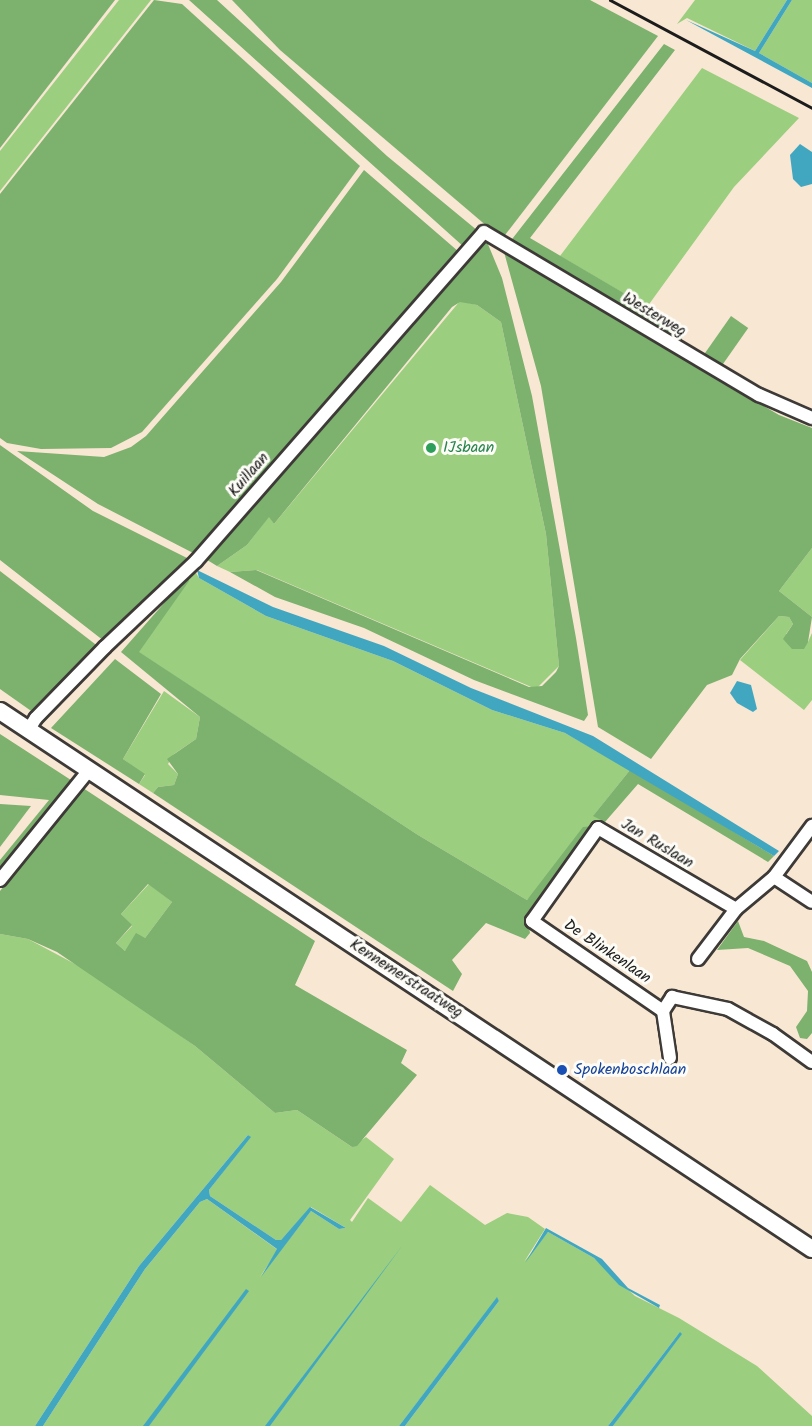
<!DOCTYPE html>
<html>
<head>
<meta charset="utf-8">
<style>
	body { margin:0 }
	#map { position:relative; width:812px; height:1426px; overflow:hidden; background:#f8e7d3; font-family:Kalam,sans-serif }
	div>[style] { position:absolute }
	.green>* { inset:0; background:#9bce7f }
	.forest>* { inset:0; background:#7cb16e; transform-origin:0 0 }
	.water>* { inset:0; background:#41a7c1 }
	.roads { filter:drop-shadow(2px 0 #3d3a37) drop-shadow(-2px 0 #3d3a37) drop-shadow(0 2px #3d3a37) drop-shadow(0 -2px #3d3a37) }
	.minor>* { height:12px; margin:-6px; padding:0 6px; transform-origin:6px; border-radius:6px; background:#fff }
	.major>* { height:16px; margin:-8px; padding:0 8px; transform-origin:8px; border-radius:8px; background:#fff }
	.rail>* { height:3px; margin:-1.5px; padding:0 1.5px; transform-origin:1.5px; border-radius:1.5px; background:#1c1c1c }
	.dots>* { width:16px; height:16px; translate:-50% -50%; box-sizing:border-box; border:3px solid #fdfcf7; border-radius:50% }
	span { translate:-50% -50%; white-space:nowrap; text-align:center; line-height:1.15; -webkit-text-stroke:6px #fdfcf7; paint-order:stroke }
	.street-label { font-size:16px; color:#1c1c1c }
	.leisure-label { font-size:16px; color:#27864d }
	.left { translate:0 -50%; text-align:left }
	.transit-label { font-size:16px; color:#164399 }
</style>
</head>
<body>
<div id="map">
	<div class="green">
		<i style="clip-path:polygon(119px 0,151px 0,0 191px,0 151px)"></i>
		<i style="clip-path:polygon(695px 0,787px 0,755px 51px,687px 18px,677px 24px)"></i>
		<i style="clip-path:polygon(792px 0,812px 0,812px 83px,759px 53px)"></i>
		<i style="clip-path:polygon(702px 68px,799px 118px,734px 187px,647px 307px,560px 256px)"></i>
		<i style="clip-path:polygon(460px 301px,477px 305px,501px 322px,546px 534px,559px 666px,536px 689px,257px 570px,230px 572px,217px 566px,247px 545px,269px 516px,274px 524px)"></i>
		<i style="clip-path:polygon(812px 548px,812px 617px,779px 591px)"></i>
		<i style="clip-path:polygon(195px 571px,199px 578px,266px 616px,393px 661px,492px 710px,565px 733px,630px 770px,594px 815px,605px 822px,527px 900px,418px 835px,138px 652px)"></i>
		<i style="clip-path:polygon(779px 616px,789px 617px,793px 624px,786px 634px,808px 642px,812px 633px,812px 700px,804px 710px,740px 660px)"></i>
		<i style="clip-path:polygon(164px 691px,200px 717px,196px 739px,174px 754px,168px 764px,178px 774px,174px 785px,158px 787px,153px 793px,139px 784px,145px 775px,123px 759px)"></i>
		<i style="clip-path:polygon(149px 884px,172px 902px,145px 938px,125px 951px,116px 943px,132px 926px,121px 914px)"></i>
		<i style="clip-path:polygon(0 934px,28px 939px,92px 973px,195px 1046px,275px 1113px,297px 1110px,352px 1147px,366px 1137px,394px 1159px,350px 1220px,352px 1222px,368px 1198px,401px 1222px,430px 1185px,485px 1225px,507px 1213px,528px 1217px,545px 1229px,524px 1262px,548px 1232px,594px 1258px,635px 1296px,679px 1318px,757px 1366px,812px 1416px,812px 1426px,613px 1426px,680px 1332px,608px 1426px,405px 1426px,499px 1301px,497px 1298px,399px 1426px,43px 1426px,145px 1269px,200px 1202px,207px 1199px,278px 1250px,260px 1277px,311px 1211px,339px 1229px,346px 1228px,311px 1207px,281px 1240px,276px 1240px,210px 1196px,209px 1190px,250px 1137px,248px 1135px,139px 1266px,35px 1426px,0 1426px)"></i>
	</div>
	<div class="forest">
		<i style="clip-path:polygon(0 0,115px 0,0 148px)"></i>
		<i style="clip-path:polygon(154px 0,182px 4px,360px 166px,277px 279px,142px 432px,111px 448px,41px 449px,7px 443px,0 438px,0 194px)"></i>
		<i style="clip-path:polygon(189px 0,217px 0,387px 156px,478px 231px,464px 247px)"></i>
		<i style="clip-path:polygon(232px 0,590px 0,658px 36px,502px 239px,280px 50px)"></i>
		<i style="clip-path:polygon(664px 44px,675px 50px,530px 238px,685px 329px,680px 344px,509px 243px)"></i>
		<i style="clip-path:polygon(364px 170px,459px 252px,197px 555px,98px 504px,17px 451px,104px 457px,131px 447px,146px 436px,281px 282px)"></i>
		<i style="clip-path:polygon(485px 237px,502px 278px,532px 396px,576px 638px,588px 715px,584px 721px,474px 680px,364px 628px,275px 597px,230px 572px,256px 570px,529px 687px,542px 686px,556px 672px,559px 666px,546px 534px,501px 322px,477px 305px,460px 302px,452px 307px,274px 524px,269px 517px,247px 545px,217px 566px,204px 558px)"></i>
		<i style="clip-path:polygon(504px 252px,779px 415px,812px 428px,812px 548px,779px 591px,812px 617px,808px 642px,804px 649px,792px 649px,783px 639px,793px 624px,789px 617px,779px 616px,740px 659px,732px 675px,707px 685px,651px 759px,598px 727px,541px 386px)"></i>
		<i style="left:731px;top:316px;width:21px;height:51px;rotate:35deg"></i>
		<i style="clip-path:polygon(0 445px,93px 511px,191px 560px,113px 648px,0 560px)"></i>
		<i style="clip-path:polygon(0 571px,108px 654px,44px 720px,0 689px)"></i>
		<i style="clip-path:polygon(188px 576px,189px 581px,139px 652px,418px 835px,527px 900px,583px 827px,595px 826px,528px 922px,530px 933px,525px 939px,486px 923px,452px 960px,462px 974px,453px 991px,153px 793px,158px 787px,174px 785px,178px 774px,167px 759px,196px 739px,200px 717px,121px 652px)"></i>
		<i style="clip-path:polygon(115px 659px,161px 694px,123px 759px,145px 774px,139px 784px,51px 728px)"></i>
		<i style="clip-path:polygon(0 734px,74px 782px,0 875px,0 860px,49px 800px,0 795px)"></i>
		<i style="clip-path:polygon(630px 770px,645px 778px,774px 856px,768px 862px,638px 784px,605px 822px,593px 816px)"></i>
		<i style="clip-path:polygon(evenodd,83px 788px,315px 941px,295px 985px,407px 1050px,401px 1063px,417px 1075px,357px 1146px,352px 1147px,297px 1110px,275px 1113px,195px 1046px,57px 952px,28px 939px,0 934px,0 891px,83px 788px,148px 884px,172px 902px,145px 938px,136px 933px,125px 951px,116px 943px,132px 925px,121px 914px,148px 884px)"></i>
		<i style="clip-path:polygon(0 804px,31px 806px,0 847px)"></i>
		<i style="clip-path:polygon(738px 921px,744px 937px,764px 941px,807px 961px,812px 972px,812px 1033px,807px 1039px,800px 1038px,796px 1027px,807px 1011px,808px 991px,790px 966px,748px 948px,717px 950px)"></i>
	</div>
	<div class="water">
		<i style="clip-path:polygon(787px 0,792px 0,759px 53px,812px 83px,812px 88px,686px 20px,755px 51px)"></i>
		<i style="clip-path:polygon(800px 144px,812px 152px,812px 184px,801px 187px,793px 179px,790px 155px)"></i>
		<i style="clip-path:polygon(197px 570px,273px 607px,384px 646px,471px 688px,593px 736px,779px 851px,774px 856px,565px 733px,492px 710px,393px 661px,266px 616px,199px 578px)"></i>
		<i style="clip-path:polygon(737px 681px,751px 685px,757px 709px,753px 712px,737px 703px,730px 693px)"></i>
		<i style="clip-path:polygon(248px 1135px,251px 1137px,209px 1190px,210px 1196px,276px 1240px,281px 1240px,310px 1207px,346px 1228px,339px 1229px,311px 1211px,261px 1277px,277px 1249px,207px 1199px,200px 1202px,145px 1269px,43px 1426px,35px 1426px,139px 1266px)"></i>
		<i style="clip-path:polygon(546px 1228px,602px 1259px,628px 1288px,660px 1305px,659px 1308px,619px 1285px,594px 1258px,548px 1232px,525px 1263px)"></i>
		<i style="clip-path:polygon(402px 1246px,270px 1426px,265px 1426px)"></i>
		<i style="clip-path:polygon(246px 1289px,249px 1291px,149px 1426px,143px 1426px)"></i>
		<i style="clip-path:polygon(497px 1297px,499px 1301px,405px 1426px,399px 1426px)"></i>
		<i style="clip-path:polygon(680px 1332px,682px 1334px,613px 1426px,608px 1426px)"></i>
	</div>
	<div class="roads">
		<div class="minor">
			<i style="left:29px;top:729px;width:13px;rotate:-58deg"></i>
			<i style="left:36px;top:718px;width:99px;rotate:-45.8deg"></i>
			<i style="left:105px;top:647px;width:125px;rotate:-43.4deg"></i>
			<i style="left:196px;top:561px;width:437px;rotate:-48.8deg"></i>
			<i style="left:484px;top:232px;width:320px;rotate:30.7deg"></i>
			<i style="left:759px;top:395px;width:58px;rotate:23.5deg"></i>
			<i style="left:774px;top:877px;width:45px;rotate:33.3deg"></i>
			<i style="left:0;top:880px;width:141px;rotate:-51deg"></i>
			<i style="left:698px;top:959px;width:63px;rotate:-52.8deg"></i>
			<i style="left:736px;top:909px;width:50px;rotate:-40.1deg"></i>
			<i style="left:774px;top:877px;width:64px;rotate:-53.3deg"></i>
			<i style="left:663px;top:1011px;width:159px;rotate:-145.5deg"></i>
			<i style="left:532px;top:921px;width:114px;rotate:-54.6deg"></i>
			<i style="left:598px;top:828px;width:160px;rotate:30.4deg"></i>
			<i style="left:670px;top:1058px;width:48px;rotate:-98.5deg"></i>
			<i style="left:663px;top:1011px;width:17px;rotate:-57deg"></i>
			<i style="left:672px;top:997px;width:57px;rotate:12.1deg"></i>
			<i style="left:728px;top:1009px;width:51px;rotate:29.1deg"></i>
			<i style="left:773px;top:1034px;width:48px;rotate:35.7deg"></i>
		</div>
		<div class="major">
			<i style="left:0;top:711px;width:974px;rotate:33.53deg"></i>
		</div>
	</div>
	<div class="rail">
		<i style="left:610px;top:0;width:229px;rotate:28.1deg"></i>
	</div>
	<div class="dots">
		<i style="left:431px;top:448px;background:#2e9e5b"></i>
		<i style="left:562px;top:1070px;background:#1a4fb4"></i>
	</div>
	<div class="street-label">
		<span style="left:654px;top:315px;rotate:31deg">Westerweg</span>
		<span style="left:249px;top:475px;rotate:-49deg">Kuillaan</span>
		<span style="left:657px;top:844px;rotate:31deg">Jan Ruslaan</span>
		<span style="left:607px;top:952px;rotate:34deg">De Blinkenlaan</span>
		<span style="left:406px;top:979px;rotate:33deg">Kennemerstraatweg</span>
	</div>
	<div class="leisure-label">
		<span class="left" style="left:443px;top:448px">IJsbaan</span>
	</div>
	<div class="transit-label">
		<span class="left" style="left:574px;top:1070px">Spokenboschlaan</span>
	</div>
</div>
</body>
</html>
